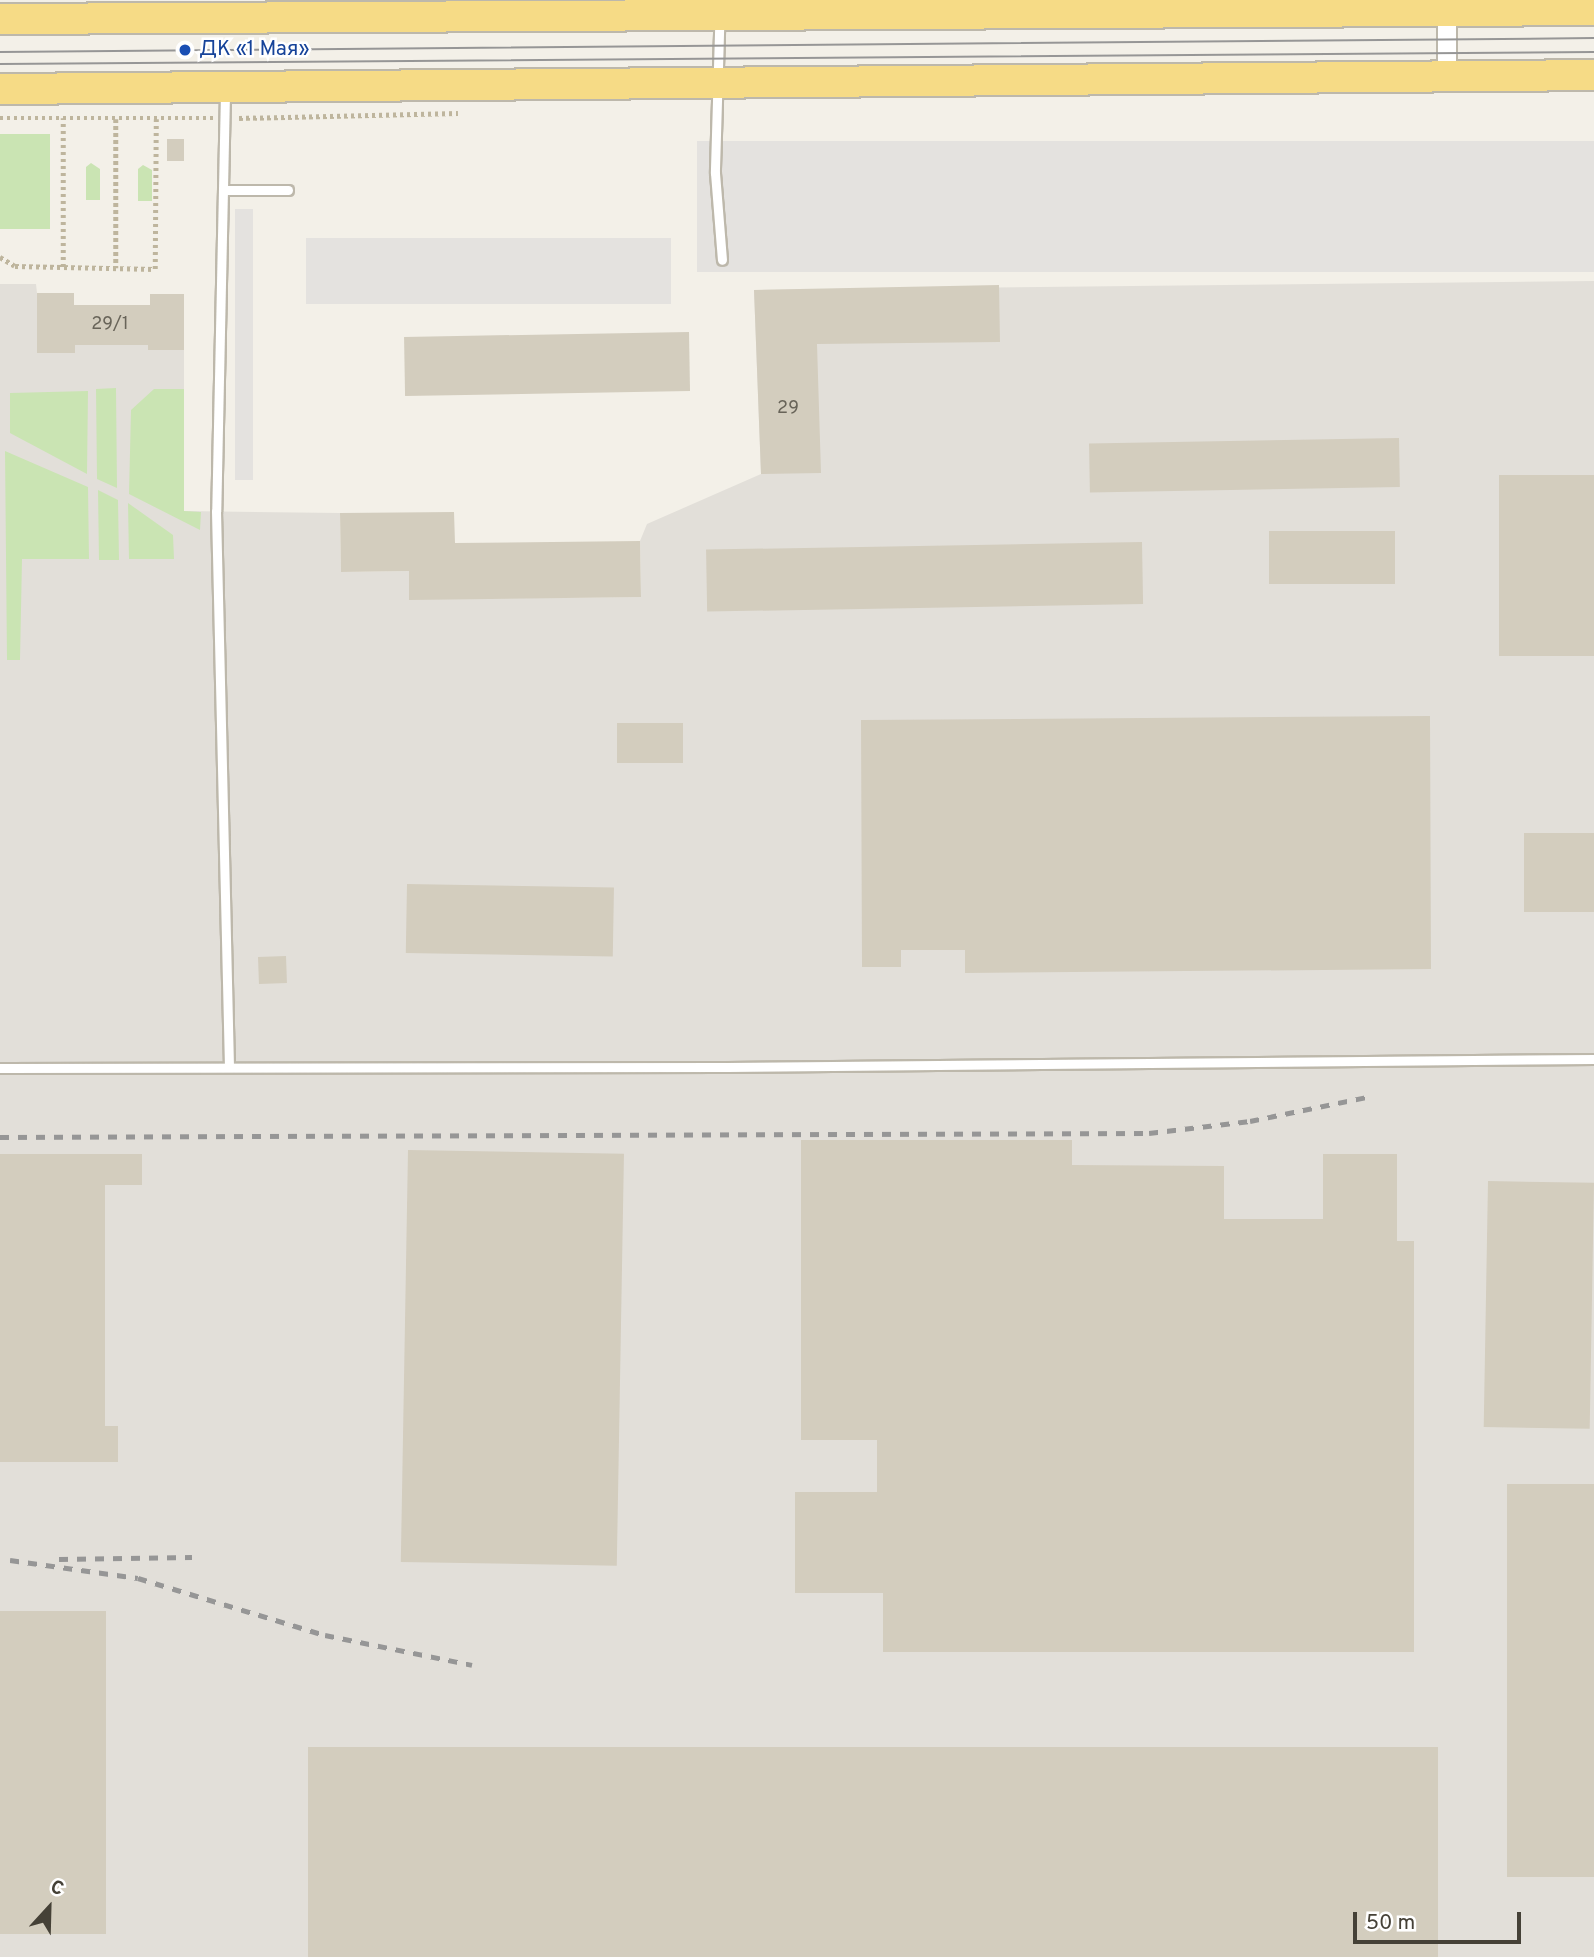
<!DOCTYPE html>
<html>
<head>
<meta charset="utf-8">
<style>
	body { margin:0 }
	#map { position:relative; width:1594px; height:1957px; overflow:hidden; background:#f3f0e8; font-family:Overpass,sans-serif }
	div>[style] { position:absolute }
	.industrial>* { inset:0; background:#e2dfd9 }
	.green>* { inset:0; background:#cae4b3; transform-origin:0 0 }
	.parking>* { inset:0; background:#e4e2df; transform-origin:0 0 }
	.building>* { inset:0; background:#d3cdbe; transform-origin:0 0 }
	.path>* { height:4.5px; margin-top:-2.25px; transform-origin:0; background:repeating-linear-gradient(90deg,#beb59d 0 3.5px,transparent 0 7px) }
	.roads { filter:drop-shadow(2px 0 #bdb8ab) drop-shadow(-2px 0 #bdb8ab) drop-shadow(0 2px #bdb8ab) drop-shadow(0 -2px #bdb8ab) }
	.service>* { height:9px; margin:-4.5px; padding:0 4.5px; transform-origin:4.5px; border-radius:4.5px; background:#fff }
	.minor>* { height:18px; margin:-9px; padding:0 9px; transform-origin:9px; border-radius:9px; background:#fff }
	.trunk>* { height:30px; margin:-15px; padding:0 15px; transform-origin:15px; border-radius:15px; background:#f6db86 }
	.tram>* { height:2px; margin:-1px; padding:0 1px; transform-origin:1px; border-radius:1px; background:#969696 }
	.rail>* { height:5px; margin-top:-2.5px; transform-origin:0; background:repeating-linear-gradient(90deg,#969696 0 9px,transparent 0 18px) }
	.dots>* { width:19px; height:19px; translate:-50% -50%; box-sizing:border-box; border:4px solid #fff; border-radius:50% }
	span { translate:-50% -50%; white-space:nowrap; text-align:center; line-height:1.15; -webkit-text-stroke:5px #fff; paint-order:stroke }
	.number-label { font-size:18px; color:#686459 }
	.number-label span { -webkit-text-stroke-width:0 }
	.transit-label { font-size:21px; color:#164399 }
	.left { translate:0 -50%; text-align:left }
	.north { position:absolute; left:14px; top:1873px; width:70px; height:70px; -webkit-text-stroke:5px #fff; paint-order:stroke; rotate:22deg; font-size:19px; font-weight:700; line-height:28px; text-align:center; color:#454137 }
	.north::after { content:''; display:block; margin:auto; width:24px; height:32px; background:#454137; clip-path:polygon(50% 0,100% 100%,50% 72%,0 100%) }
	.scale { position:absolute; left:1353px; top:1912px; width:168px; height:32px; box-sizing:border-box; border:4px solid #454137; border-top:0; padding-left:9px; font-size:21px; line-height:24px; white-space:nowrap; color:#454137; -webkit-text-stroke:5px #fff; paint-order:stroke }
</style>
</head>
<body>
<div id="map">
	<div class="industrial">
		<i style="clip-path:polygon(1594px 281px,1594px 1957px,0 1957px,0 284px,36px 284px,37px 293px,74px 293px,74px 305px,150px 305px,150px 294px,184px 294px,184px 511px,340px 513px,341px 572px,409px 571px,409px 599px,641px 597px,640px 541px,647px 524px,761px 474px,754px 290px)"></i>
	</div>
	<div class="green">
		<i style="left:0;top:134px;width:50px;height:95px"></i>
		<i style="clip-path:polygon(91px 163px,100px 169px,100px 200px,86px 200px,86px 167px)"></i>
		<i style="clip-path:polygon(143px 165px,152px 170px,152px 201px,138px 201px,138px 169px)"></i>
		<i style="clip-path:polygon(116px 388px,116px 389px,117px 488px,97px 479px,96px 389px)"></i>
		<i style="clip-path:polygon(154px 389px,184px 389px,184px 511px,201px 512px,200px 530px,129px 494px,131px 410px)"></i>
		<i style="clip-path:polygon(88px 391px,87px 474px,10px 433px,10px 393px)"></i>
		<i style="clip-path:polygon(5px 451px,88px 487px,89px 559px,22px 559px,20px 660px,7px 660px)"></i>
		<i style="clip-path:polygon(98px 490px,118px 500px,119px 560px,99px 560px)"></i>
		<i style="clip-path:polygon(128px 503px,173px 535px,174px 559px,129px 559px)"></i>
	</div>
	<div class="parking">
		<i style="left:697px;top:141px;width:897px;height:131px"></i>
		<i style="left:235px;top:209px;width:18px;height:271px"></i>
		<i style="left:671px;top:238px;width:66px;height:365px;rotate:90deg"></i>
	</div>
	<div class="building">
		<i style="left:167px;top:139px;width:17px;height:22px"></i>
		<i style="clip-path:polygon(999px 285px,1000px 342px,817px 344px,821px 473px,761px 474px,754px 290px)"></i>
		<i style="clip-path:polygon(37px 293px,74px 293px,74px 305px,150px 305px,150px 294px,184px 294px,184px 350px,148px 350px,148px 345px,75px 345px,75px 353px,37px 353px)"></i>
		<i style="left:689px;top:332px;width:59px;height:285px;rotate:89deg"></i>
		<i style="left:1399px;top:438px;width:49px;height:310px;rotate:89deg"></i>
		<i style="left:1594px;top:475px;width:181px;height:95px;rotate:90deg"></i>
		<i style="clip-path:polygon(454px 512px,455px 543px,640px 541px,641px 597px,409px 600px,409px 571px,341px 572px,340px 513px)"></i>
		<i style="left:1269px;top:531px;width:126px;height:53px"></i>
		<i style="left:1142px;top:542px;width:62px;height:436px;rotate:89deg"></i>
		<i style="clip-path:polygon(1430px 716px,1431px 969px,965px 973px,965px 950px,901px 950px,901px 967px,862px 967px,861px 720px)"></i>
		<i style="left:617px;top:723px;width:66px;height:40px"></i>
		<i style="left:1524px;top:833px;width:70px;height:79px"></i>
		<i style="left:407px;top:884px;width:207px;height:69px;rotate:1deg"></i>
		<i style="left:286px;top:956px;width:27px;height:28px;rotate:88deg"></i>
		<i style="clip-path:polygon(801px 1140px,1072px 1140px,1072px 1165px,1224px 1166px,1224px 1219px,1323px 1219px,1323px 1154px,1397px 1154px,1397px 1241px,1414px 1241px,1414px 1652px,883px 1652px,883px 1593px,795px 1593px,795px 1492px,877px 1492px,877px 1440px,801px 1440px)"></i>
		<i style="left:408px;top:1150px;width:216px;height:412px;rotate:1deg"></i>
		<i style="clip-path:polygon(0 1154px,142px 1154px,142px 1185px,105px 1185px,105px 1426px,118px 1426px,118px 1462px,0 1462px)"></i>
		<i style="left:1488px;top:1181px;width:106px;height:246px;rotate:1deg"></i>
		<i style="left:1594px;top:1484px;width:393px;height:87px;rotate:90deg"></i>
		<i style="left:0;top:1611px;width:106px;height:323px"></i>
		<i style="left:1438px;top:1747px;width:210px;height:1130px;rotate:90deg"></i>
	</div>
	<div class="path">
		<i style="left:0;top:118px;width:213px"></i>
		<i style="left:239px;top:118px;width:219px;rotate:-1.3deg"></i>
		<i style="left:116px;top:119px;width:149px;rotate:90deg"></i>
		<i style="left:0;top:257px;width:17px;rotate:31deg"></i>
		<i style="left:15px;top:266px;width:140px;rotate:1.2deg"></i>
		<i style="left:155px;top:269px;width:150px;rotate:-89.6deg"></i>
		<i style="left:63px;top:267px;width:149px;rotate:-90deg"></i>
	</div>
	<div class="roads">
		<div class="service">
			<i style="left:720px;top:0;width:173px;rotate:91.7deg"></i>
			<i style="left:715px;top:173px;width:87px;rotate:85.4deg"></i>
			<i style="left:225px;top:93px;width:418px;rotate:91.2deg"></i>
			<i style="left:216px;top:511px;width:554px;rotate:88.66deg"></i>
			<i style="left:223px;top:190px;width:65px"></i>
			<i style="left:0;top:1068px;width:727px;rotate:-0.08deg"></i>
			<i style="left:727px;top:1067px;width:867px;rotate:-0.53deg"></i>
		</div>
		<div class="minor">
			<i style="left:1447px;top:77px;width:74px;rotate:-90deg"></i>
		</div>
		<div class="trunk">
			<i style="left:0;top:19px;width:1594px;rotate:-0.32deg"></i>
			<i style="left:0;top:89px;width:1594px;rotate:-0.5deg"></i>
		</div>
	</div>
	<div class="tram">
		<i style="left:0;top:52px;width:1594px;rotate:-0.5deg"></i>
		<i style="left:0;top:64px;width:1594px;rotate:-0.43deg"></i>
	</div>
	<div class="rail">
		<i style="left:0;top:1137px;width:1149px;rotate:-0.2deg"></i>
		<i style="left:1149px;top:1133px;width:102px;rotate:-6.8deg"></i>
		<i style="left:1250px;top:1121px;width:125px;rotate:-11.6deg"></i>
		<i style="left:59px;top:1559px;width:133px;rotate:-0.9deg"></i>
		<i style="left:10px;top:1560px;width:129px;rotate:8deg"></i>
		<i style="left:138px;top:1578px;width:195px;rotate:17deg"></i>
		<i style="left:325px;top:1635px;width:150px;rotate:11.5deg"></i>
	</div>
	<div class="dots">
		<i style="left:185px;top:50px;background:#1a4fb4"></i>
	</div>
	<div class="number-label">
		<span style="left:110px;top:325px">29/1</span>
		<span style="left:788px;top:409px">29</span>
	</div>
	<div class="transit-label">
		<span class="left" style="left:199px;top:50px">ДК «1 Мая»</span>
	</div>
	<div class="north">С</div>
	<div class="scale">50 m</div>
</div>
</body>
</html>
